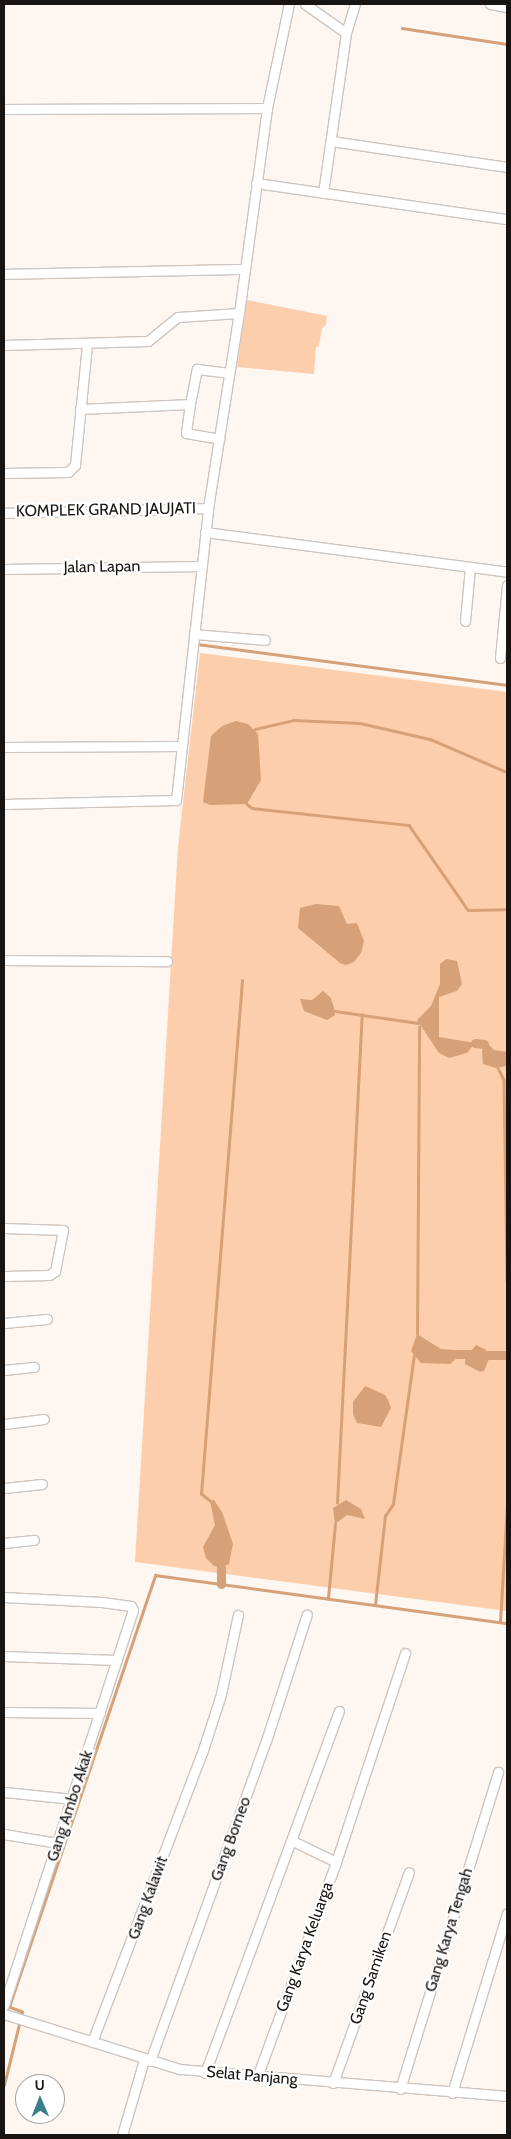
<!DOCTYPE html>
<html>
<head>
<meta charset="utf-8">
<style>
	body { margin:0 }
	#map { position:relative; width:511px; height:2139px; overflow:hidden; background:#fef6f0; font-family:Cabin,sans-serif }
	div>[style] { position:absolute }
	.green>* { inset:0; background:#fdceab }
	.water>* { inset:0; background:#d6a178 }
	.stream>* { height:2.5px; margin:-1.25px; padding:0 1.25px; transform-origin:1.25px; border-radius:1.25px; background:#d6a178 }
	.canal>* { height:9px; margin:-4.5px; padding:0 4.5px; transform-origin:4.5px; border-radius:4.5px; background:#d6a178 }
	.roads { filter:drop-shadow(1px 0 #cdc5c0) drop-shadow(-1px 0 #cdc5c0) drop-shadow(0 1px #cdc5c0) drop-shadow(0 -1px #cdc5c0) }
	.minor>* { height:9px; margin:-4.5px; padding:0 4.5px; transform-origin:4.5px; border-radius:4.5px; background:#fff }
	span { translate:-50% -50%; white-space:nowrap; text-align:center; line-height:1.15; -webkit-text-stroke:4.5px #fff; paint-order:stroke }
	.street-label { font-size:16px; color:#171412 }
	.frame { position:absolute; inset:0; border:5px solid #171412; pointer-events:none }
	.north { position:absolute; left:15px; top:2074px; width:50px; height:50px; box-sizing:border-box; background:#fff; border:1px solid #a2a1a0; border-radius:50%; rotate:359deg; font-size:14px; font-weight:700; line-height:20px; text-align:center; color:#171412 }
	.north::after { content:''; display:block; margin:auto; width:18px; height:22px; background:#39808a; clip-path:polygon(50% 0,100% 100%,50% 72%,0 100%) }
</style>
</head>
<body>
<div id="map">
	<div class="green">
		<i style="clip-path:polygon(247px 300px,327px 316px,326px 325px,322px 328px,319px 346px,316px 347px,314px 374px,237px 367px)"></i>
		<i style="clip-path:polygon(200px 653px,507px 692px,507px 1611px,135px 1562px,178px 847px)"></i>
	</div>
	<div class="water">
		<i style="clip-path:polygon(236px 721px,248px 724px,258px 734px,261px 780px,247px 804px,210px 805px,203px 802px,211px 736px,222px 726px)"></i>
		<i style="clip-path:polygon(316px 904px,339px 906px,347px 924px,357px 923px,364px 941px,361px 953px,354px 962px,346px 965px,340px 963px,298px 928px,300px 908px)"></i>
		<i style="clip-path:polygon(446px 959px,457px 961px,462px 984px,457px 991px,439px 997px,439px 1037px,475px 1043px,467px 1053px,449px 1058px,439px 1053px,417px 1020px,431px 1006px,440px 984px,440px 964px)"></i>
		<i style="clip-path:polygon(323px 991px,331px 998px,334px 1008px,335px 1015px,327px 1020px,304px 1011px,300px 999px,312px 1000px)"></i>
		<i style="clip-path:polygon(486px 1042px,494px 1050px,507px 1052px,506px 1066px,496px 1068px,483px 1064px,482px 1050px)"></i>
		<i style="clip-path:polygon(417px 1334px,441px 1349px,454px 1350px,457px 1358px,450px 1364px,421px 1363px,411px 1351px)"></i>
		<i style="clip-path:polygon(476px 1345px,486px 1350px,489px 1359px,484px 1371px,480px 1372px,465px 1364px,465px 1358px)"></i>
		<i style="clip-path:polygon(365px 1386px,385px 1395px,388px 1400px,391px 1408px,381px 1427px,357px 1423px,353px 1414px,353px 1402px)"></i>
		<i style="clip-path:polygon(214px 1500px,222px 1512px,233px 1544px,229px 1564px,221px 1567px,214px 1566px,206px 1558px,203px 1547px,215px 1525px,210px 1501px)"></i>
		<i style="clip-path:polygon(346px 1500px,361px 1509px,365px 1519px,347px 1515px,335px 1524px,333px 1508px)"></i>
	</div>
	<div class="stream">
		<i style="left:402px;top:28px;width:106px;rotate:8.7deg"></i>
		<i style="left:197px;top:644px;width:313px;rotate:7.5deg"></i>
		<i style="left:255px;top:729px;width:39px;rotate:-13deg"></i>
		<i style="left:293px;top:720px;width:67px;rotate:2.6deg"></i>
		<i style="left:360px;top:723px;width:72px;rotate:12.9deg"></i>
		<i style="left:430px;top:739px;width:84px;rotate:23.2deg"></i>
		<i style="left:247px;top:804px;width:6px;rotate:39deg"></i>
		<i style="left:252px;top:808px;width:158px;rotate:6.2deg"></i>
		<i style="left:409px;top:825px;width:103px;rotate:55.2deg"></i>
		<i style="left:468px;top:910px;width:39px;rotate:-1deg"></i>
		<i style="left:335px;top:1011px;width:84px;rotate:8.2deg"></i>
		<i style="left:498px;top:1068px;width:13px;rotate:63deg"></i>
		<i style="left:504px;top:1080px;width:201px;rotate:89.1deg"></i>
		<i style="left:417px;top:1334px;width:307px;rotate:-89.6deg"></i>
		<i style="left:210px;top:1501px;width:11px;rotate:-142deg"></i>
		<i style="left:201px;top:1494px;width:515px;rotate:-85.43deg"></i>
		<i style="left:337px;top:1503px;width:489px;rotate:-87.1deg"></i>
		<i style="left:328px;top:1598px;width:74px;rotate:-84.6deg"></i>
		<i style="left:375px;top:1605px;width:90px;rotate:-83.6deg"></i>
		<i style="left:385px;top:1516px;width:14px;rotate:-56deg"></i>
		<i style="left:393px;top:1504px;width:150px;rotate:-82deg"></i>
		<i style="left:500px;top:1622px;width:118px;rotate:-86.6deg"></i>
		<i style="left:4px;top:2085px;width:75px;rotate:-76.1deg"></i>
		<i style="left:22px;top:2012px;width:14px;rotate:-159deg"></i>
		<i style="left:9px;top:2007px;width:456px;rotate:-71.3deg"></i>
		<i style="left:155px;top:1575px;width:355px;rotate:7.8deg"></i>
	</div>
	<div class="canal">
		<i style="left:475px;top:1043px;width:9px;rotate:6deg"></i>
		<i style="left:456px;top:1354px;width:13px"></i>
		<i style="left:488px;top:1355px;width:19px"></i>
		<i style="left:221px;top:1584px;width:17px;rotate:-90deg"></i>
	</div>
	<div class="roads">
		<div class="minor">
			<i style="left:305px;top:4px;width:50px;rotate:35.3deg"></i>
			<i style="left:490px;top:4px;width:17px;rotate:10deg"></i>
			<i style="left:4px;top:109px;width:263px;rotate:-0.2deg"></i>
			<i style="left:331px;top:141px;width:178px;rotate:8.4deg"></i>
			<i style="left:256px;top:183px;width:254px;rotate:8.2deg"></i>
			<i style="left:323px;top:193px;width:162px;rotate:-81.8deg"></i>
			<i style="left:346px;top:33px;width:30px;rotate:-73deg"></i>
			<i style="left:4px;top:274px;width:241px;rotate:-1.2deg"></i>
			<i style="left:4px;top:345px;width:144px;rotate:-1.6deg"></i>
			<i style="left:148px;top:341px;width:38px;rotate:-39deg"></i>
			<i style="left:178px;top:317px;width:61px;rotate:-3.8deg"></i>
			<i style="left:190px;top:404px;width:29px;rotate:98deg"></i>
			<i style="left:186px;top:433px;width:34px;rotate:10deg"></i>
			<i style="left:80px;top:409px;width:110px;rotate:-2.6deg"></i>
			<i style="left:190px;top:404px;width:36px;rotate:-79deg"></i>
			<i style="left:197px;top:369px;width:32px;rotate:7deg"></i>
			<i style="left:4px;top:473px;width:64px;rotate:-0.9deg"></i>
			<i style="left:68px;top:472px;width:10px;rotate:-45deg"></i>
			<i style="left:75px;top:465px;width:122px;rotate:-84.3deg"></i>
			<i style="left:4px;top:513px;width:204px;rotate:-1.4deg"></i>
			<i style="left:205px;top:532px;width:305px;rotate:7.5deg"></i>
			<i style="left:4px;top:569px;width:197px;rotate:-0.9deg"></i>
			<i style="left:465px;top:621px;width:54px;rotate:-84.7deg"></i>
			<i style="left:194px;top:634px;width:71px;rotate:4.8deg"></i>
			<i style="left:500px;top:658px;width:73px;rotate:-84.5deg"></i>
			<i style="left:4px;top:747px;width:178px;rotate:-0.3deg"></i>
			<i style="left:4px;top:804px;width:172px;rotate:-1.3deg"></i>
			<i style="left:176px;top:800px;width:294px;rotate:-83.7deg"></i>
			<i style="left:208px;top:508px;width:197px;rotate:-81deg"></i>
			<i style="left:239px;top:313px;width:207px;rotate:-82.2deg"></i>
			<i style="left:267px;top:108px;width:106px;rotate:-78.1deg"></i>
			<i style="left:4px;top:960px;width:163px;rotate:0.4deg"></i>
			<i style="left:4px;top:1228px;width:59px;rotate:1.9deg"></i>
			<i style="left:63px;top:1230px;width:42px;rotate:101deg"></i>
			<i style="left:55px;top:1271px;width:7px;rotate:146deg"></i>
			<i style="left:49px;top:1275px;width:45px;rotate:178.7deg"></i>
			<i style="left:4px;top:1323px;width:43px;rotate:-5.3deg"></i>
			<i style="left:4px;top:1370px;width:30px;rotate:-6deg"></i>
			<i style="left:4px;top:1424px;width:40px;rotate:-7.1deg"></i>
			<i style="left:4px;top:1488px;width:38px;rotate:-6deg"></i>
			<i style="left:4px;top:1543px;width:30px;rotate:-6deg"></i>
			<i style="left:4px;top:1597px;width:98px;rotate:2.9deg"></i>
			<i style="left:102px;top:1602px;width:29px;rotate:8deg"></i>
			<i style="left:131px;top:1606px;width:4px;rotate:63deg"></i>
			<i style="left:133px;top:1610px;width:416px;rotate:108.1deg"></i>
			<i style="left:4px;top:1656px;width:113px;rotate:2deg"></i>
			<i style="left:4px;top:1712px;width:96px;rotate:0.6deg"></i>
			<i style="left:5px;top:1792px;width:68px;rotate:5.9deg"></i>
			<i style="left:4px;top:1834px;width:55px;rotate:9.5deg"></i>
			<i style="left:336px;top:1862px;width:220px;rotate:-71.7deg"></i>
			<i style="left:4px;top:2014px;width:184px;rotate:17.4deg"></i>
			<i style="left:180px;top:2069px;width:328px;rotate:4.7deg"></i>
			<i style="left:92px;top:2042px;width:309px;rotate:-69.2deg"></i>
			<i style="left:202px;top:1753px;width:62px;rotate:-72.1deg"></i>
			<i style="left:221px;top:1694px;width:81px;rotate:-77.9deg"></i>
			<i style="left:150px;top:2061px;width:340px;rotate:-70.1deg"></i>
			<i style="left:266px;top:1741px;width:133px;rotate:-72.1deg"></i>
			<i style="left:205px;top:2073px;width:386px;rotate:-69.7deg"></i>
			<i style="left:257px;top:2077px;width:229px;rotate:-69.8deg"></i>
			<i style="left:336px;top:1862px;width:48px;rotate:-154deg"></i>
			<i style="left:333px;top:2083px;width:224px;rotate:-70.2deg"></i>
			<i style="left:400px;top:2089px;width:332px;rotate:-72.8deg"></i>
			<i style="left:452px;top:2093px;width:188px;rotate:-73deg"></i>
			<i style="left:122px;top:2135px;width:78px;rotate:-73.7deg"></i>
		</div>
	</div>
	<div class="street-label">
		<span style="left:106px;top:510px;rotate:-1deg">KOMPLEK GRAND JAUJATI</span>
		<span style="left:102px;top:567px;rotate:-1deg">Jalan Lapan</span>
		<span style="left:70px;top:1806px;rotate:-72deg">Gang Ambo Akak</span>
		<span style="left:231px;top:1839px;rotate:-70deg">Gang Borneo</span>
		<span style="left:148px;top:1898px;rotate:-70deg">Gang Kalawit</span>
		<span style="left:449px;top:1930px;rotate:-73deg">Gang Karya Tengah</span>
		<span style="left:305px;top:1947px;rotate:-70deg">Gang Karya Keluarga</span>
		<span style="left:371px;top:1978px;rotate:-71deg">Gang Samiken</span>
		<span style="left:252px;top:2076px;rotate:5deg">Selat Panjang</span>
	</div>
	<div class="frame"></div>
	<div class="north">U</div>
</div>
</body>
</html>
